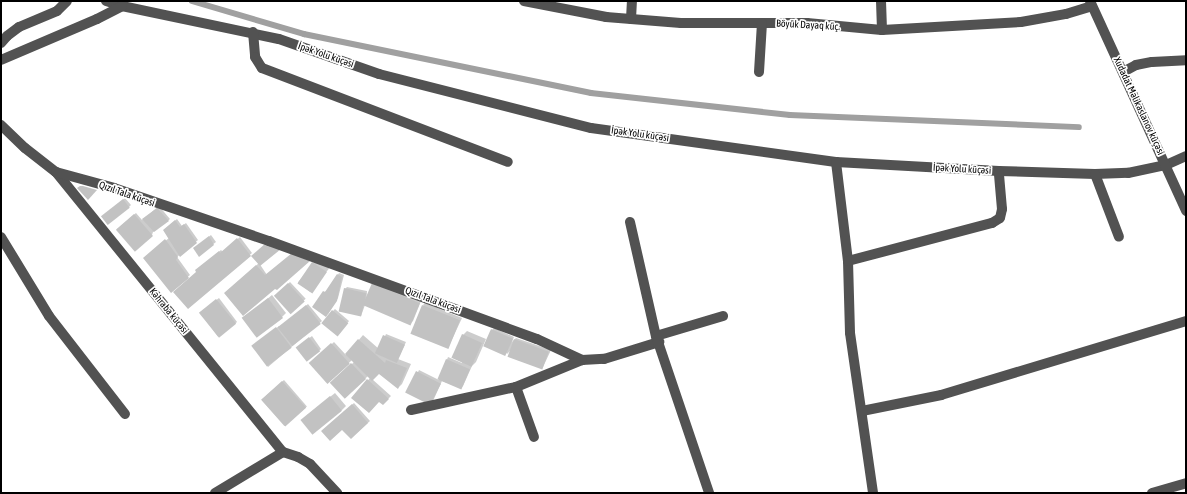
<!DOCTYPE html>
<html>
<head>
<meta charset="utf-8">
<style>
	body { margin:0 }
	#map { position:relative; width:1187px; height:494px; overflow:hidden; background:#fff; font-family:"Asap Condensed",sans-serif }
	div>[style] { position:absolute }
	.shadow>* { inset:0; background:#0003; transform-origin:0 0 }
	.stream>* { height:5.5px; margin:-2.75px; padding:0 2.75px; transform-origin:2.75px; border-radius:2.75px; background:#a0a0a0 }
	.building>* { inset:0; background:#c2c2c2; transform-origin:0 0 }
	.minor>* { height:10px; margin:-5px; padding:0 5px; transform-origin:5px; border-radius:5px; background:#525252 }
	span { translate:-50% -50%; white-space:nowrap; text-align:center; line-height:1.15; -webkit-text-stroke:3.5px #fff; paint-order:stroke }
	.street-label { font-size:10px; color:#000 }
	.frame { position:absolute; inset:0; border:2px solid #000; pointer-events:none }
</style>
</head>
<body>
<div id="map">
	<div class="shadow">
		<i style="clip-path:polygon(125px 198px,131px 205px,129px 207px,104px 215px)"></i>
		<i style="clip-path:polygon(159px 206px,170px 219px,153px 232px,152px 235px,117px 229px,136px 213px,142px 220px)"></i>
		<i style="clip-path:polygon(177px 219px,182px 226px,186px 223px,198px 240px,177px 257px,190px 275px,171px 291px,146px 256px,169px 238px,164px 230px)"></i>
		<i style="clip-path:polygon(211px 235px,216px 242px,199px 255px,197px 246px)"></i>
		<i style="clip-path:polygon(240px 237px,252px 253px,188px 307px,198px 269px,221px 250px,223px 252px)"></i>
		<i style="left:317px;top:258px;width:16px;height:31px;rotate:38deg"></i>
		<i style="clip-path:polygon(259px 263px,275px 287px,225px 293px)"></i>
		<i style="clip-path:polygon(339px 273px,344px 275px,338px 298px,328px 314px,324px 292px,327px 291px)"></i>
		<i style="left:290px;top:282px;width:23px;height:20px;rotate:47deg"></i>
		<i style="clip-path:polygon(373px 283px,421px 301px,413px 321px,411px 323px,365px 305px,361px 316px,345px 289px,347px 287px,367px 291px,366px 304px)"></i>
		<i style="clip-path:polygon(272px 295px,286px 313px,282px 317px,249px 314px)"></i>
		<i style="left:219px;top:298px;width:30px;height:24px;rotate:53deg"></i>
		<i style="clip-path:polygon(425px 303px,462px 318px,448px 348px,423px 305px)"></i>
		<i style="clip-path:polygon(308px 304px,322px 321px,268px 367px,253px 347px,279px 326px,280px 327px)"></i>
		<i style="clip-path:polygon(335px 309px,349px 321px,339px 334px,333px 311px)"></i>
		<i style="clip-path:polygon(494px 328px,514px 337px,512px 342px,516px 338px,551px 350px,543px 367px,542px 369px,511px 350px,507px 354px,492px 330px)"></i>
		<i style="clip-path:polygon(467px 331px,486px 339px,476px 362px,472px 366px,463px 386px,461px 388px,442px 381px,433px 401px,408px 393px,419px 370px,439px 380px,448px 357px,462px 363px,463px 335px)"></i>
		<i style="clip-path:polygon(386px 334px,406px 342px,398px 359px,411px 364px,402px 384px,398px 388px,379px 372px,372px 379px,391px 396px,383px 404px,379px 401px,352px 398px,370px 378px,368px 376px,345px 398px,332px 384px,354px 362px,352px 360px,329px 382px,311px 364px,334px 342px,346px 355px,363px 335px,379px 349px)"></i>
		<i style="clip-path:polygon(312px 336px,321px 349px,319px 351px,299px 346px)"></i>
		<i style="left:284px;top:380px;width:35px;height:30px;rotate:49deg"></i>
		<i style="clip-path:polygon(335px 393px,346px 406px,342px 410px,306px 416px)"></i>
		<i style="clip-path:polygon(354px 403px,370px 421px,351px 438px,342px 428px,323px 431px)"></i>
	</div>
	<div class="stream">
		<i style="left:192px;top:1px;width:117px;rotate:16.4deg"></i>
		<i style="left:304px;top:34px;width:293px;rotate:11.6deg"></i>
		<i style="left:591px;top:93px;width:200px;rotate:6.3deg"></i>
		<i style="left:790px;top:115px;width:289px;rotate:2.4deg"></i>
	</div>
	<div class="building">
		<i style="clip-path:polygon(80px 186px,83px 186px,97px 190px,88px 200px,77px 188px)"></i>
		<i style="left:123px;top:199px;width:11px;height:28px;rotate:52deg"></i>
		<i style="clip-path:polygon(157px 208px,169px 221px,154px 232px,142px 219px)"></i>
		<i style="left:134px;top:214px;width:29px;height:24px;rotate:49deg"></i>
		<i style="clip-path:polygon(175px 220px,180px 227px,184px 224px,197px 243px,180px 257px,163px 230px)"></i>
		<i style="clip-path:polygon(209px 236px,214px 245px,199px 257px,193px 248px)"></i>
		<i style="clip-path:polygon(237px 238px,251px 256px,188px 309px,173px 292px,196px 272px,195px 270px,219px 251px,220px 253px)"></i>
		<i style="clip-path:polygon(165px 239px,178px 257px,176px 260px,189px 278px,171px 293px,143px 258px)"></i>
		<i style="clip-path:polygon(266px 243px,281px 249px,260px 266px,251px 256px)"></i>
		<i style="clip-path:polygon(292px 253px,310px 261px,277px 290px,275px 289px,243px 316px,224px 293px,256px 265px,265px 275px)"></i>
		<i style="left:312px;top:262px;width:18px;height:26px;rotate:34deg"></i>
		<i style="clip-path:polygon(337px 274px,342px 277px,337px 301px,326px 317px,312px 307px,323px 291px,325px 292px)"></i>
		<i style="left:288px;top:283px;width:25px;height:19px;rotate:48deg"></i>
		<i style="left:372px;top:283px;width:52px;height:24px;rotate:23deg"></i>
		<i style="left:344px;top:288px;width:23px;height:24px;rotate:13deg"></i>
		<i style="left:268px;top:298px;width:25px;height:33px;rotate:53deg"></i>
		<i style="left:216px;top:299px;width:32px;height:22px;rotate:51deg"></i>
		<i style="left:306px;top:305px;width:24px;height:36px;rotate:52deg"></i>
		<i style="left:422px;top:305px;width:41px;height:31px;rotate:22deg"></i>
		<i style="left:332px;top:310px;width:21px;height:17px;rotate:39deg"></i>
		<i style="left:276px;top:327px;width:26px;height:31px;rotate:53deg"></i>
		<i style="left:491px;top:329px;width:24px;height:19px;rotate:24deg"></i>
		<i style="left:462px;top:334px;width:22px;height:26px;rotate:24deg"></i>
		<i style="left:383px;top:335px;width:24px;height:20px;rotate:24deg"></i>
		<i style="left:309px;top:337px;width:18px;height:17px;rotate:52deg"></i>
		<i style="clip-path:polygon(358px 339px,385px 363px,386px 360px,407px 368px,398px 389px,379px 374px,372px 381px,345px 354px)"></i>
		<i style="left:514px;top:339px;width:37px;height:19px;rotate:20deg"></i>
		<i style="left:331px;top:343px;width:28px;height:30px;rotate:48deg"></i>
		<i style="left:446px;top:359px;width:26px;height:22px;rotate:23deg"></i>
		<i style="left:351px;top:363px;width:22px;height:29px;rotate:47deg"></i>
		<i style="left:416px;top:371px;width:28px;height:24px;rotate:27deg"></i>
		<i style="clip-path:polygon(367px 379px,389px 399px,383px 405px,379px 402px,369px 413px,351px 398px)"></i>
		<i style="left:282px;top:381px;width:36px;height:28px;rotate:48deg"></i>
		<i style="left:330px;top:396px;width:19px;height:38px;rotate:51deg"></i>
		<i style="clip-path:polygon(352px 404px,368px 423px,351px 439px,342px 430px,330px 441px,321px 431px)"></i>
	</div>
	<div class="minor">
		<i style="left:106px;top:1px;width:17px;rotate:17deg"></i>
		<i style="left:122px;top:6px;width:160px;rotate:11.9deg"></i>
		<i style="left:279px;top:39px;width:106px;rotate:19.3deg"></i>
		<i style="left:379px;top:74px;width:219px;rotate:14.3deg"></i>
		<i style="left:591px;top:128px;width:247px;rotate:7.9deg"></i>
		<i style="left:836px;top:162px;width:163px;rotate:3.2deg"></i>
		<i style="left:999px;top:171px;width:96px;rotate:1.8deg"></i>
		<i style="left:1095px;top:174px;width:33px;rotate:-2deg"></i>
		<i style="left:1128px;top:173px;width:39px;rotate:-12deg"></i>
		<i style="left:1166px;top:165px;width:22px;rotate:-24deg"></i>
		<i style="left:524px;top:1px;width:84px;rotate:11deg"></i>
		<i style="left:606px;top:17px;width:75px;rotate:4.6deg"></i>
		<i style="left:681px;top:23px;width:126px"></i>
		<i style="left:807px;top:23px;width:75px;rotate:5.3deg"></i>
		<i style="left:882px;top:30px;width:139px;rotate:-3.3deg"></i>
		<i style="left:1021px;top:22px;width:46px;rotate:-10.1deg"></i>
		<i style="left:1066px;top:14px;width:27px;rotate:-17deg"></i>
		<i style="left:881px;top:1px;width:29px;rotate:88deg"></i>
		<i style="left:1090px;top:1px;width:231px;rotate:65.4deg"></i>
		<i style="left:631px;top:19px;width:18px;rotate:-87deg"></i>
		<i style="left:253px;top:32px;width:25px;rotate:85deg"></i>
		<i style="left:255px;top:57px;width:13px;rotate:58deg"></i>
		<i style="left:262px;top:68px;width:263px;rotate:20.9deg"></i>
		<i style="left:1px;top:43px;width:9px;rotate:-49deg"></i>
		<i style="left:7px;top:36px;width:15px;rotate:-37deg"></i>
		<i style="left:19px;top:27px;width:41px;rotate:-22.8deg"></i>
		<i style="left:57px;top:11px;width:14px;rotate:-45deg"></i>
		<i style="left:1px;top:60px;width:104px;rotate:-23.1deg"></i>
		<i style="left:97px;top:19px;width:28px;rotate:-27deg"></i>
		<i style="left:759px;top:72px;width:49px;rotate:-86.5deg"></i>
		<i style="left:1123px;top:72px;width:15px;rotate:-28deg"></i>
		<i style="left:1136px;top:65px;width:16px;rotate:-11deg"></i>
		<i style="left:1152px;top:62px;width:34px;rotate:-3deg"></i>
		<i style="left:1px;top:125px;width:33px;rotate:44deg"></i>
		<i style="left:25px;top:148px;width:39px;rotate:38deg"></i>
		<i style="left:56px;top:172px;width:360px;rotate:51deg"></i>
		<i style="left:283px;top:452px;width:16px;rotate:18deg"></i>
		<i style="left:298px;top:457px;width:14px;rotate:30deg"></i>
		<i style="left:310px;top:464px;width:40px;rotate:47deg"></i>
		<i style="left:836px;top:162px;width:100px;rotate:83.1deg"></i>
		<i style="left:848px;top:261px;width:72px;rotate:88.4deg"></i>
		<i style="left:850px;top:333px;width:162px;rotate:81.8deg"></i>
		<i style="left:56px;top:172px;width:60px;rotate:15.4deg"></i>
		<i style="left:114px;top:188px;width:164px;rotate:18.9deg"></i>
		<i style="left:269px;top:241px;width:285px;rotate:20.1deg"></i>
		<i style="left:537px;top:339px;width:50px;rotate:25deg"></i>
		<i style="left:582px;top:360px;width:22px;rotate:-3deg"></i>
		<i style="left:604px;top:359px;width:58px;rotate:-17.2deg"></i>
		<i style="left:1095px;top:174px;width:67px;rotate:69.1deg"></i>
		<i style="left:630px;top:222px;width:117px;rotate:77.2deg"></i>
		<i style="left:656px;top:336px;width:166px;rotate:71.3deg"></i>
		<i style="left:1px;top:237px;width:92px;rotate:58.7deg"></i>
		<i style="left:49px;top:316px;width:124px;rotate:52.2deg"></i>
		<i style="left:848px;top:261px;width:149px;rotate:-14.8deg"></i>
		<i style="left:992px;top:223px;width:9px;rotate:-32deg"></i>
		<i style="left:1000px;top:218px;width:9px;rotate:-77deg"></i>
		<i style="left:1002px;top:209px;width:38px;rotate:-95deg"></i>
		<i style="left:656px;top:336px;width:70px;rotate:-16.6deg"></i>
		<i style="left:516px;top:387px;width:53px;rotate:70.2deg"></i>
		<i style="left:411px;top:410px;width:107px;rotate:-12.4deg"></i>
		<i style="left:516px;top:387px;width:71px;rotate:-22.2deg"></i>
		<i style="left:862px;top:411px;width:81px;rotate:-11.4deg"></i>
		<i style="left:941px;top:395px;width:256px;rotate:-16.8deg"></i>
		<i style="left:215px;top:493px;width:79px;rotate:-31.1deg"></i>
		<i style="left:1152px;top:493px;width:35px;rotate:-16deg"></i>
	</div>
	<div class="street-label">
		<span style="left:808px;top:25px;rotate:3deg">Böyük Dayaq küç.</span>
		<span style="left:326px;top:55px;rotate:19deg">İpək Yolu küçəsi</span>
		<span style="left:1139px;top:106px;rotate:65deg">Xudadat Məlikaslanov küçəsi</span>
		<span style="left:640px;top:134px;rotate:8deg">İpək Yolu küçəsi</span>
		<span style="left:962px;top:169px;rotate:3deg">İpək Yolu küçəsi</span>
		<span style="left:127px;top:194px;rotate:19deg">Qızıl Tala küçəsi</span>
		<span style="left:433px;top:300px;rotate:20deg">Qızıl Tala küçəsi</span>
		<span style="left:169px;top:311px;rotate:51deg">Kəhraba küçəsi</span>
	</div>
	<div class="frame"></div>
</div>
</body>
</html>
